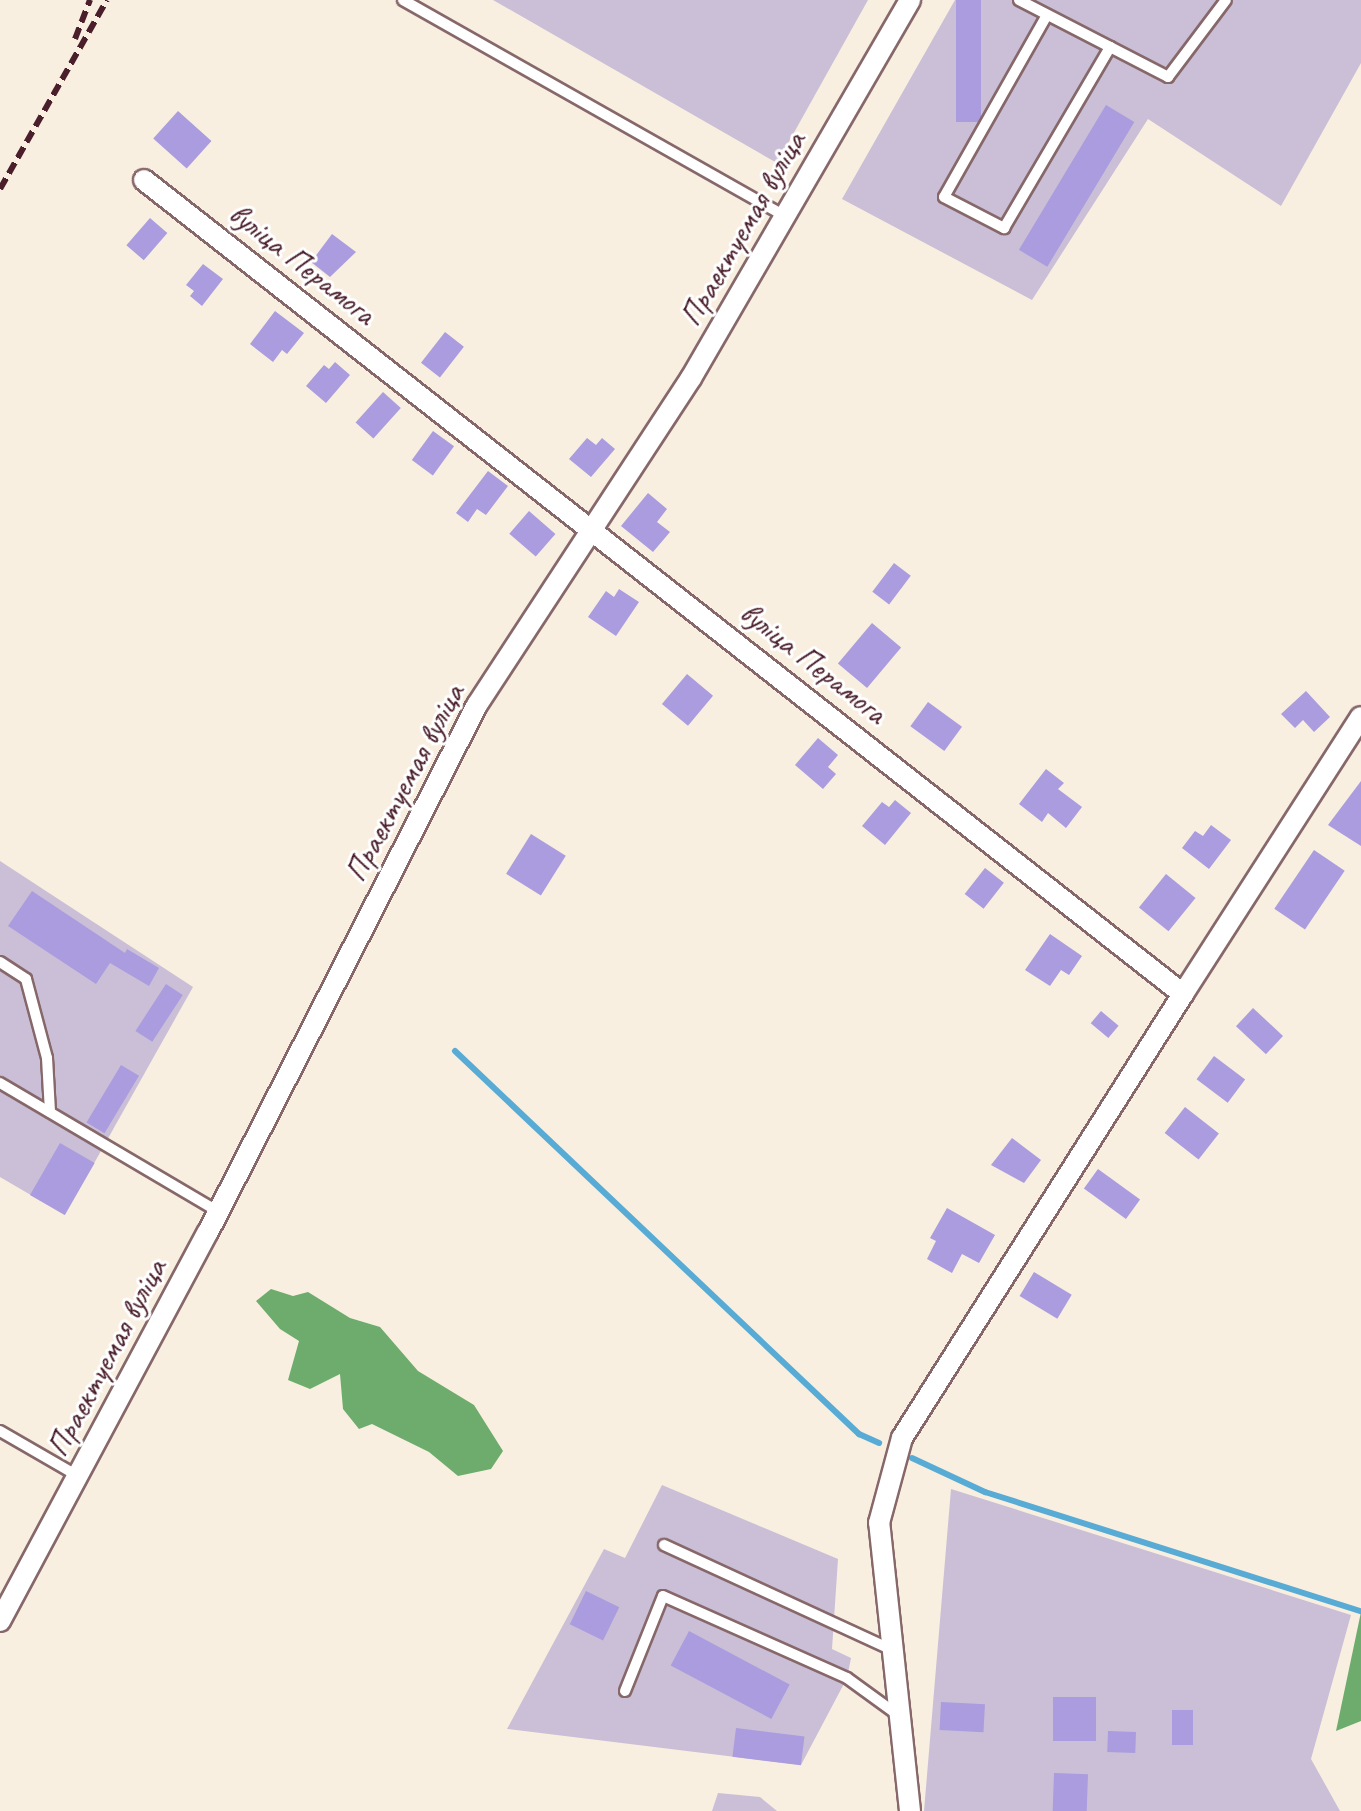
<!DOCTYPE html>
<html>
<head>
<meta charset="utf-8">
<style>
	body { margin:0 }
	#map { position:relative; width:1361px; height:1811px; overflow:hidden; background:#f8efe0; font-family:Caveat,sans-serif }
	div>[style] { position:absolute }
	.industrial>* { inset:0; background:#cabfd6 }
	.forest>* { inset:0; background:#6dac6d }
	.stream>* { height:6px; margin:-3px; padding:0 3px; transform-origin:3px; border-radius:3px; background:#58abd4 }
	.building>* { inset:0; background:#aa9cde; transform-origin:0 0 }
	.roads { filter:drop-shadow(2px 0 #87686a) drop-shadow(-2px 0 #87686a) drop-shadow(0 2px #87686a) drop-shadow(0 -2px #87686a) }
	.service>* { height:10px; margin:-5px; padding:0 5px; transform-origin:5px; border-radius:5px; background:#fff }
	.minor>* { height:20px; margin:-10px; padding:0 10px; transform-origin:10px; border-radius:10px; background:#fff }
	.rail>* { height:6px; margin-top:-3px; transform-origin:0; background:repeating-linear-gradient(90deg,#4a1f2b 0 12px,transparent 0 18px) }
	span { translate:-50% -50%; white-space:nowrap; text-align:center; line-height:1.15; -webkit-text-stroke:6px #fff; paint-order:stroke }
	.street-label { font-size:32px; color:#4a1f2b }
</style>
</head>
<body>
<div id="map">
	<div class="industrial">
		<i style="clip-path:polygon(493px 0,868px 0,777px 163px)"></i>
		<i style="clip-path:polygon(955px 0,1361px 0,1361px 63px,1281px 206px,1148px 119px,1032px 300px,842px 199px)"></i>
		<i style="clip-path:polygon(0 861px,193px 987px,65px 1215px,0 1177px)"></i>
		<i style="clip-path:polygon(662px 1485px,838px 1559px,832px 1649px,851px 1658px,847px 1678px,801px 1765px,507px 1729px,604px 1549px,625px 1558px)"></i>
		<i style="clip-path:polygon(951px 1489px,1351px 1615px,1311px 1759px,1340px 1811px,924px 1811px)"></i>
		<i style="clip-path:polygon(718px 1793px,760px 1797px,777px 1811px,712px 1811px)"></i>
	</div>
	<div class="forest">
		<i style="clip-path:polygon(271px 1289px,293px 1296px,308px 1292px,350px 1318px,380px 1327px,418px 1371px,474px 1405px,503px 1451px,491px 1469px,458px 1476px,429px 1452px,372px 1424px,359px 1429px,343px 1409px,340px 1374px,310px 1389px,288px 1380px,299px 1341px,280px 1329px,256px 1301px)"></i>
		<i style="clip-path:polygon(1361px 1612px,1361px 1721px,1336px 1731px)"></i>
	</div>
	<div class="stream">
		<i style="left:455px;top:1051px;width:557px;rotate:43.47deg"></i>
		<i style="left:859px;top:1434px;width:22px;rotate:24deg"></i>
		<i style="left:912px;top:1458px;width:81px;rotate:25deg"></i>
		<i style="left:985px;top:1492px;width:394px;rotate:17.6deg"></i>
	</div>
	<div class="building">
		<i style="left:956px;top:0;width:25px;height:122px"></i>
		<i style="left:1106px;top:105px;width:33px;height:169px;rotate:31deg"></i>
		<i style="left:178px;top:111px;width:45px;height:37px;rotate:42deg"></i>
		<i style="left:150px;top:218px;width:23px;height:36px;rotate:41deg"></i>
		<i style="clip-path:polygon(332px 234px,356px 252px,330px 277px,311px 262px)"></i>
		<i style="clip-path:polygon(203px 264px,223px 279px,202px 306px,190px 296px,194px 291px,186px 285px)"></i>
		<i style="clip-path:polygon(275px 311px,304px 333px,287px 354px,282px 350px,273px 362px,250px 344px)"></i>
		<i style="left:445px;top:332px;width:24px;height:39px;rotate:38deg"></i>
		<i style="clip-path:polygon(335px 362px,350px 375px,326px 403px,306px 386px,324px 365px,329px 369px)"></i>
		<i style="left:383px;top:392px;width:24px;height:41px;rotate:42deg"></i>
		<i style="left:433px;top:431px;width:26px;height:36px;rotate:36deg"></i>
		<i style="clip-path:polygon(587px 438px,596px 445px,602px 438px,615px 449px,591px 477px,569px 459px)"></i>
		<i style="clip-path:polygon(488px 471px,508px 486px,486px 515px,477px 509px,468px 522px,456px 513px)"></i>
		<i style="clip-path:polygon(648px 493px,667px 509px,657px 522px,670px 532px,653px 552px,621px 526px)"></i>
		<i style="left:529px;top:511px;width:35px;height:30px;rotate:41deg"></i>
		<i style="left:894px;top:563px;width:21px;height:36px;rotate:37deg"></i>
		<i style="clip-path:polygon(619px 589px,639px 602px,616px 636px,588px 617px,606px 591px,614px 597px)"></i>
		<i style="left:872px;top:623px;width:38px;height:53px;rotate:40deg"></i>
		<i style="left:687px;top:674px;width:34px;height:39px;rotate:40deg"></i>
		<i style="clip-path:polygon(1306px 691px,1330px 717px,1314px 732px,1303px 720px,1295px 728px,1281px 714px)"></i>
		<i style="left:928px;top:702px;width:42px;height:30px;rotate:36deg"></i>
		<i style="clip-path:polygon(818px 738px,838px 755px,828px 767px,836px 774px,823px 789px,795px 765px)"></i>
		<i style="clip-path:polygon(1046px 769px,1064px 783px,1058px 789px,1082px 807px,1066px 828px,1048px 813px,1042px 822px,1019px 804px)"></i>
		<i style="clip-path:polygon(1361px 781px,1361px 846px,1328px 825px)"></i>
		<i style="clip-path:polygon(895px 800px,911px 813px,885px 845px,862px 826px,882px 802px,889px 807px)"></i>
		<i style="clip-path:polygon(1211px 825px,1231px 840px,1209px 869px,1182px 848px,1195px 831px,1203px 836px)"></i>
		<i style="left:531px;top:834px;width:41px;height:47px;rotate:32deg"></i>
		<i style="left:1314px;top:850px;width:37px;height:71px;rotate:34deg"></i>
		<i style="left:985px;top:868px;width:24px;height:33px;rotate:38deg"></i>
		<i style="left:1166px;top:874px;width:38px;height:43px;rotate:39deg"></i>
		<i style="clip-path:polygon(32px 891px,125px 953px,127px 949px,159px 968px,149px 986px,110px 963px,96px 984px,8px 926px)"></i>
		<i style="clip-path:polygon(1050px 934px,1082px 956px,1069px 975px,1061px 970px,1050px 986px,1025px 970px)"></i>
		<i style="left:166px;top:984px;width:20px;height:56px;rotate:33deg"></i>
		<i style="left:1253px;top:1008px;width:41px;height:25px;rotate:43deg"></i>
		<i style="left:1101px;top:1011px;width:23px;height:16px;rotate:40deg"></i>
		<i style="left:1214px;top:1056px;width:39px;height:29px;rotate:37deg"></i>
		<i style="left:121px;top:1065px;width:21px;height:67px;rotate:31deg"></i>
		<i style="left:1185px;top:1107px;width:43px;height:33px;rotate:38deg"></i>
		<i style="clip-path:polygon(1012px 1138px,1041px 1160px,1024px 1183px,991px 1165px)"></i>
		<i style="left:60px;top:1143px;width:40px;height:60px;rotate:30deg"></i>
		<i style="left:1098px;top:1169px;width:52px;height:24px;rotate:36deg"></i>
		<i style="clip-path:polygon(947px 1208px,995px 1235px,979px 1263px,962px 1254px,952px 1273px,927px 1259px,936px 1241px,930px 1238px)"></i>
		<i style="left:1034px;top:1272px;width:44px;height:28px;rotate:31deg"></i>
		<i style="left:586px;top:1591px;width:37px;height:37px;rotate:26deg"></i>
		<i style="left:689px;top:1631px;width:114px;height:39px;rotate:28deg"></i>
		<i style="left:1053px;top:1697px;width:43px;height:44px"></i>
		<i style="left:941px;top:1702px;width:44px;height:28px;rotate:3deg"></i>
		<i style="left:1172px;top:1710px;width:21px;height:35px"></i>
		<i style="left:736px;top:1728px;width:69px;height:29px;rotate:7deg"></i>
		<i style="left:1108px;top:1731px;width:28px;height:21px;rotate:2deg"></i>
		<i style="left:1054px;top:1773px;width:34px;height:38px;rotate:2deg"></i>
	</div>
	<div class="roads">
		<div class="service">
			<i style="left:403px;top:0;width:439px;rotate:29.5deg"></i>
			<i style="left:1019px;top:0;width:168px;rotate:27.3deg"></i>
			<i style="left:1168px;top:77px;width:96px;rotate:-53deg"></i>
			<i style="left:1047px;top:15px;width:209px;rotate:119.5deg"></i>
			<i style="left:944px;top:197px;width:68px;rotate:27.3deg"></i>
			<i style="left:1004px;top:228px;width:210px;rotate:-59.6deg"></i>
			<i style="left:0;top:962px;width:31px;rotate:33deg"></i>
			<i style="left:26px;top:979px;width:82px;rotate:75.1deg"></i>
			<i style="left:47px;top:1058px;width:54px;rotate:86.8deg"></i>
			<i style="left:0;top:1083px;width:254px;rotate:30.5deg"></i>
			<i style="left:0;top:1431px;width:90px;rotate:30deg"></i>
			<i style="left:664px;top:1545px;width:251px;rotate:24.7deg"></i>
			<i style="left:625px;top:1691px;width:102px;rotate:-68.2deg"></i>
			<i style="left:663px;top:1596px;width:201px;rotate:24deg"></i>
			<i style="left:847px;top:1678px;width:63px;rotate:36deg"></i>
		</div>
		<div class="minor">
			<i style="left:144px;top:180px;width:1320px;rotate:38.08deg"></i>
			<i style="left:1183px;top:994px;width:329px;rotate:-57.3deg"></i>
			<i style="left:0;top:1621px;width:441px;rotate:-61.9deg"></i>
			<i style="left:208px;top:1232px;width:592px;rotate:-62.96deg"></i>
			<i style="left:477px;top:705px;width:391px;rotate:-56.8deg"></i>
			<i style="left:691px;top:378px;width:437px;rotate:-59.9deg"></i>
			<i style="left:910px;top:1811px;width:290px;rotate:-96.1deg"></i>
			<i style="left:879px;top:1523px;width:88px;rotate:-74.9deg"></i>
			<i style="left:902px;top:1438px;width:525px;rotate:-57.67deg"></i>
		</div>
	</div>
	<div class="rail">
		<i style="left:75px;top:39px;width:42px;rotate:-69deg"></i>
		<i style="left:0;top:189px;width:217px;rotate:-60.5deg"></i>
	</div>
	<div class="street-label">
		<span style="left:743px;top:229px;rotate:-60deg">Праектуемая вуліца</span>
		<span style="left:302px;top:264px;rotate:38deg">вуліца Перамога</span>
		<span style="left:813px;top:663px;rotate:38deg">вуліца Перамога</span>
		<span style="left:405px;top:783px;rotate:-62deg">Праектуемая вуліца</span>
		<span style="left:107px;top:1358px;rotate:-62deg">Праектуемая вуліца</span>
	</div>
</div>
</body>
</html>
